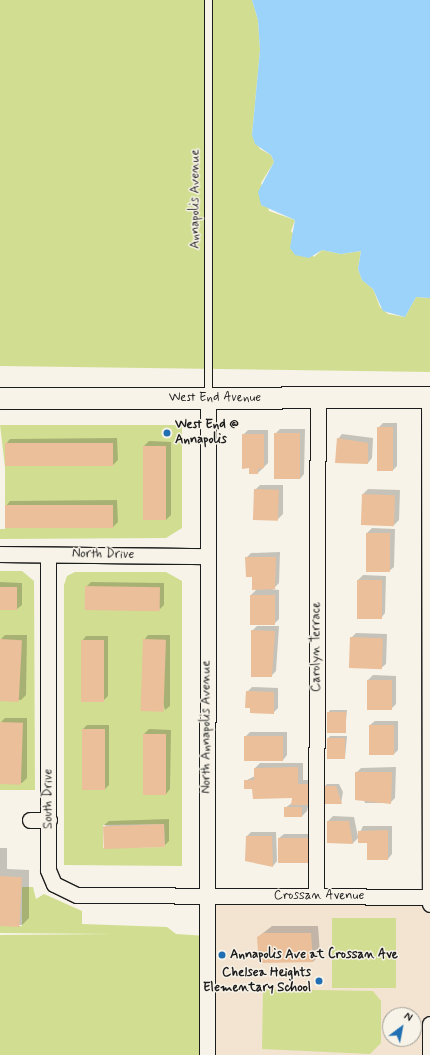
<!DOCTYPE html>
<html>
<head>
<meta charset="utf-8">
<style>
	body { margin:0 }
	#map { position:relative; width:430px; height:1055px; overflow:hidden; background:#f7f3e8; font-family:Mynerve,sans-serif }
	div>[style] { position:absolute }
	.built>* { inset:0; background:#f3e3d1 }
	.green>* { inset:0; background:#d1de91; transform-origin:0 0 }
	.water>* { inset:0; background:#9bd3fb }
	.shadow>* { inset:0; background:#0003 }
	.building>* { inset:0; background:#eabf9a; transform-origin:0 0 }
	.roads { filter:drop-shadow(1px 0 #1c1c1c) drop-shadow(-1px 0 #1c1c1c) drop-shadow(0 1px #1c1c1c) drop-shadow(0 -1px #1c1c1c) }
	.lane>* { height:7px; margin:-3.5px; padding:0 3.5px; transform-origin:3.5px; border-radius:3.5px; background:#f7f3e8 }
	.street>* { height:15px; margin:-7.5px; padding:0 7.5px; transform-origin:7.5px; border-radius:7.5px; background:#f7f3e8 }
	.secondary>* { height:21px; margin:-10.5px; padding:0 10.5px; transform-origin:10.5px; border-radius:10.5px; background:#f7f3e8 }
	.dots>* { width:11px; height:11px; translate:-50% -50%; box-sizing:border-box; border:2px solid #f7f3e8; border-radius:50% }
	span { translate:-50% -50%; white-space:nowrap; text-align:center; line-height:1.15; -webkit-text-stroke:3px #f7f3e8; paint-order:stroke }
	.street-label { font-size:13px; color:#1c1c1c }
	.poi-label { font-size:13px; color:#1c1c1c; font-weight:700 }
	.left { translate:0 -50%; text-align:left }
	.right { translate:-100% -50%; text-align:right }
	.north { position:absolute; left:382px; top:1007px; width:40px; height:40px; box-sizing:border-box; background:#f7f3e8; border:1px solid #9f9d96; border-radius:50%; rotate:32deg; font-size:11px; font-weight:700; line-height:16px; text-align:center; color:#1c1c1c }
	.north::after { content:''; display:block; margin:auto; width:14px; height:18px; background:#1f6fb2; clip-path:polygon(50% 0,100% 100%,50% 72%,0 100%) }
</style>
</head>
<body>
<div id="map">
	<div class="built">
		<i style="clip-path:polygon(evenodd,208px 895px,430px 897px,430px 1055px,207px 1055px,208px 895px,390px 1015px,414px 1015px,414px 1039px,390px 1039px,390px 1015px)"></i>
	</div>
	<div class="green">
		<i style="clip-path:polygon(0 0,252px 0,258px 20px,260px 50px,252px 135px,260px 149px,271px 155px,274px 162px,261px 183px,269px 211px,295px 220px,291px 231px,314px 257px,322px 250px,341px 254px,361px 251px,358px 269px,362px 280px,373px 289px,380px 307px,388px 314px,405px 317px,416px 297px,430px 298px,430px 372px,0 366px)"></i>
		<i style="clip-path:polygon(0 425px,182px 425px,182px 528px,166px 538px,0 539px,0 529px,5px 529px,5px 467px)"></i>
		<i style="clip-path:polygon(0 571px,22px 571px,34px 581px,35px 790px,0 790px)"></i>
		<i style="clip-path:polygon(evenodd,75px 572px,166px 572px,182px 581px,182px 866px,64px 865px,64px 585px,67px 576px,75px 572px,164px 824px,165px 847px,103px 848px,103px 825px,164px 824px)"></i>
		<i style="clip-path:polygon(22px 887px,33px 887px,36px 899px,44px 894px,82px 911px,82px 924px,167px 927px,176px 934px,207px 936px,207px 1055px,0 1055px,0 935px,114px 934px,0 933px,0 926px,22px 926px)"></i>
		<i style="left:332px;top:918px;width:64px;height:70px"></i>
		<i style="clip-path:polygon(263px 989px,373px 991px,381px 1001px,381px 1043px,370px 1054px,262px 1049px)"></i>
	</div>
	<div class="water">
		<i style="clip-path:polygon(252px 0,430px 0,430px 298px,416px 297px,405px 317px,383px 311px,373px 289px,362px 280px,358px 269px,361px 251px,341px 254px,322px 250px,309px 258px,295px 255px,290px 248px,295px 220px,261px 205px,258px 192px,274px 162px,271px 155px,255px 144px,252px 135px,260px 50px,258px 20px)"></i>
	</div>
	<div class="shadow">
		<i style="clip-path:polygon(383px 423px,397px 423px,397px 466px,392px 471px,378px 428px)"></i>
		<i style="clip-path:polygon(280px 429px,305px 429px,304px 474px,300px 479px,275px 434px)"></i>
		<i style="clip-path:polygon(248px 430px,268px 430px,268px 463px,258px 473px,243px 435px)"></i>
		<i style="clip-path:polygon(342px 434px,373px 438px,372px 458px,368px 463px,338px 439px)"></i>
		<i style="clip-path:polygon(117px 438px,118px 460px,113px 465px,6px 444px,10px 439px)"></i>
		<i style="clip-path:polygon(149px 441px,171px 442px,171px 515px,166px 520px,144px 446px)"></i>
		<i style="clip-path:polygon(260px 485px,283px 485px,283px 514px,278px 519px,255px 519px,255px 490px)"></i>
		<i style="clip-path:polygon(368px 489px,400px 490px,399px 520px,394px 525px,363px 494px)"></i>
		<i style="clip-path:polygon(117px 500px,118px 522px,113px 527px,6px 506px,10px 501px)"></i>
		<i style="clip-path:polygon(372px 528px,395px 529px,394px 567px,389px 571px,367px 533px)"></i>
		<i style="clip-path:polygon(280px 552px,279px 583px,274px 588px,262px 588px,279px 590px,279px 619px,274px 624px,251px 595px,257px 589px,246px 558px,251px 553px)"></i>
		<i style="clip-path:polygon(363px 575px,386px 576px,385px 613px,381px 618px,358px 618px,358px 580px)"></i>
		<i style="clip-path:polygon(0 582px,22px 583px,22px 605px,17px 609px,0 609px)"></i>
		<i style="clip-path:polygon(91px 582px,164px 583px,164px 605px,160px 609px,86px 587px)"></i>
		<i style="clip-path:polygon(257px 626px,279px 626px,276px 671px,271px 676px,252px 631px)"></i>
		<i style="clip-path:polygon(356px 633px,387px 634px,386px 664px,381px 668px,351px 638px)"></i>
		<i style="clip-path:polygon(5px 635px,27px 635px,26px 695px,21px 700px,0 700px,0 640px)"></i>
		<i style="clip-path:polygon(148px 635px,170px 635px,170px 706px,165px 710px,144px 640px)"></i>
		<i style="clip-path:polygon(86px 636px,108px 636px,108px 696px,103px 701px,82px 641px)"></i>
		<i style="clip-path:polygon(373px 675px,396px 676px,396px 704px,391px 709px,368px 680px)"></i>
		<i style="clip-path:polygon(252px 687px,278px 688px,278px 708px,273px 713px,251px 707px,247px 692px)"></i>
		<i style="clip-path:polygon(330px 710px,347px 710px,345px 732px,328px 713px)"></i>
		<i style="clip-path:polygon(5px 718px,27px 718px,27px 778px,22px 783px,0 783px,0 723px)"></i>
		<i style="clip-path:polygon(375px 721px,398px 721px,398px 750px,393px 755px,370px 725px)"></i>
		<i style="clip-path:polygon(87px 725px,109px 725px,109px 785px,104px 790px,83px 729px)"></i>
		<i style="clip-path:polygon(149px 729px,171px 730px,170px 789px,166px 794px,144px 734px)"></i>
		<i style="clip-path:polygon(250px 732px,287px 732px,287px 755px,283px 760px,245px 737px)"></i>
		<i style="clip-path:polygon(330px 736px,347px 736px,345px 758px,328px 738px)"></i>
		<i style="clip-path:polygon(260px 763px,303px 763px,303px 780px,314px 780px,307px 811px,302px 816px,285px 808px,292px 803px,293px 797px,253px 788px,245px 781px,255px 776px,255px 768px)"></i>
		<i style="clip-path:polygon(396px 767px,395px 798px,390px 803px,365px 803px,356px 773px,361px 768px)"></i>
		<i style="clip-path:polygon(327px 784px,339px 784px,343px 792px,341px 803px,325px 786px)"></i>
		<i style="clip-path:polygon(333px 816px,354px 817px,358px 837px,363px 826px,392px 826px,392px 854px,388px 859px,359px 837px,353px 843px,328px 842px,328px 821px)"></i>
		<i style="clip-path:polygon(169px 819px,169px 841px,164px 846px,104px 825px,109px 821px)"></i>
		<i style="clip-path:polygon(251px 832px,276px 832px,277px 861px,273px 866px,247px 836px)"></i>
		<i style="clip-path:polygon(284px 834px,313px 834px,313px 857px,308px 862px,279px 838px)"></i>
		<i style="clip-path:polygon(0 848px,7px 848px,7px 869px,29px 870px,29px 918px,22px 925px,0 925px)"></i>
		<i style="clip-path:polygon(272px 926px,318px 926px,320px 954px,313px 962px,258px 937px)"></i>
	</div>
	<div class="building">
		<i style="left:377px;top:427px;width:16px;height:44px"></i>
		<i style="left:274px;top:433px;width:26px;height:46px"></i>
		<i style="clip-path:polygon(242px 434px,264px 434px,264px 468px,258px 469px,258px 474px,249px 474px,249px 468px,242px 469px)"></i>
		<i style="clip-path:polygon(337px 438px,368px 443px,368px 464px,335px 463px)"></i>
		<i style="left:113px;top:443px;width:23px;height:108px;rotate:90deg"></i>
		<i style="left:143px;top:446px;width:23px;height:74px"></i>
		<i style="left:254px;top:489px;width:25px;height:31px;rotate:2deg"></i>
		<i style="left:362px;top:494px;width:33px;height:31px;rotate:2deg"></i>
		<i style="left:113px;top:505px;width:23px;height:108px;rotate:90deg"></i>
		<i style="left:366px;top:533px;width:24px;height:39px"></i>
		<i style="clip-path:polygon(245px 557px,276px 557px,275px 589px,252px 590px,252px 577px,246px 577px)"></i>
		<i style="left:357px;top:580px;width:25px;height:39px"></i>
		<i style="left:85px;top:586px;width:75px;height:24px;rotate:1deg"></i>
		<i style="left:0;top:587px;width:17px;height:23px"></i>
		<i style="left:250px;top:595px;width:25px;height:30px"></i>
		<i style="clip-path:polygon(251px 630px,275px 631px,272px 677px,251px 677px)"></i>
		<i style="left:350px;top:637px;width:33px;height:31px;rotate:2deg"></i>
		<i style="left:0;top:639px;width:22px;height:62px;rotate:3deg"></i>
		<i style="left:143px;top:639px;width:23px;height:72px;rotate:2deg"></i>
		<i style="left:81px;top:640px;width:23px;height:62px"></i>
		<i style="left:367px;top:680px;width:25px;height:30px"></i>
		<i style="clip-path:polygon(246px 691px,274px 692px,274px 714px,250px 713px,250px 708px,245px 708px)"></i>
		<i style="left:327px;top:712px;width:19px;height:21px"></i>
		<i style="left:0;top:722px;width:23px;height:62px;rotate:2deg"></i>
		<i style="left:369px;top:725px;width:25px;height:30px"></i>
		<i style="left:82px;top:729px;width:23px;height:61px"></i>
		<i style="left:143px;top:734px;width:23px;height:61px"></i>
		<i style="left:244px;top:736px;width:39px;height:25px"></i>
		<i style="left:327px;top:738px;width:18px;height:21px"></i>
		<i style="clip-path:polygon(298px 767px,298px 784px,310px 784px,310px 805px,291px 805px,292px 798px,253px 799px,252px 789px,244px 789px,244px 780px,254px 780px,254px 768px)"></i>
		<i style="clip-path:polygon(355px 772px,392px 772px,391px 804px,355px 800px)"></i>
		<i style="clip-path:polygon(324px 786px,336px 786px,342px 804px,324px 804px)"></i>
		<i style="left:284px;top:807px;width:18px;height:10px"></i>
		<i style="clip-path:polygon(327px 821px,349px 821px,353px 844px,327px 843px)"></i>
		<i style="left:164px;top:824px;width:23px;height:61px;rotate:88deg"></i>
		<i style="clip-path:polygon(388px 830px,388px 860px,367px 860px,367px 843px,358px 843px,358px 831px)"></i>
		<i style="clip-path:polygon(246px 836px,272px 836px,273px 867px,245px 861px)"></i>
		<i style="left:278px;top:838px;width:31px;height:25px"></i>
		<i style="left:0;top:876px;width:22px;height:50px;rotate:3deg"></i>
		<i style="clip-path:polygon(264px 933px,311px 933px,313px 962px,259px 963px,257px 937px)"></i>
	</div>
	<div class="roads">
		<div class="lane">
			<i style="left:208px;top:0;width:396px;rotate:90deg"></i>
		</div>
		<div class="street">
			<i style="left:429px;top:397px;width:507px;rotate:89.89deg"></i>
			<i style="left:0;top:554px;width:207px;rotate:0.6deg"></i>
			<i style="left:48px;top:555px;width:315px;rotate:90deg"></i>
			<i style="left:48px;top:870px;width:15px;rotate:67deg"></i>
			<i style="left:54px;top:884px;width:25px;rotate:26deg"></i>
			<i style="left:77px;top:895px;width:353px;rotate:0.3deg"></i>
			<i style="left:30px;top:820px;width:19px"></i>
			<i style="left:316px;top:896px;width:499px;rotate:-89.8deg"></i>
			<i style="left:207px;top:1055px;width:657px;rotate:-89.91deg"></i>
			<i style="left:430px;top:1055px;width:31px;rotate:-90deg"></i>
		</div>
		<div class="secondary">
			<i style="left:0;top:398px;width:430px;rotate:-0.1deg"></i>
		</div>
	</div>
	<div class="dots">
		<i style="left:167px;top:433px;background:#1f6fb2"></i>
		<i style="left:222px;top:955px;background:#1f6fb2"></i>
		<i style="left:319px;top:981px;background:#1f6fb2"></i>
	</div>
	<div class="street-label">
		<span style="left:196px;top:199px;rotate:-90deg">Annapolis Avenue</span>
		<span style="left:215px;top:398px">West End Avenue</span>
		<span style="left:103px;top:555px;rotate:1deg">North Drive</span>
		<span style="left:317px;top:647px;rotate:-90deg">Carolyn Terrace</span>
		<span style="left:207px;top:727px;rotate:-90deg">North Annapolis Avenue</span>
		<span style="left:49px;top:799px;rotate:-90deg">South Drive</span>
		<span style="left:319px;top:896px">Crossan Avenue</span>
	</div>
	<div class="poi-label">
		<span class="left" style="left:175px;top:433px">West End @<br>Annapolis</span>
		<span class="left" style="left:230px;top:955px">Annapolis Ave at Crossan Ave</span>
		<span class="right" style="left:311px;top:981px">Chelsea Heights<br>Elementary School</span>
	</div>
	<div class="north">N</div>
</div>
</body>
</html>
